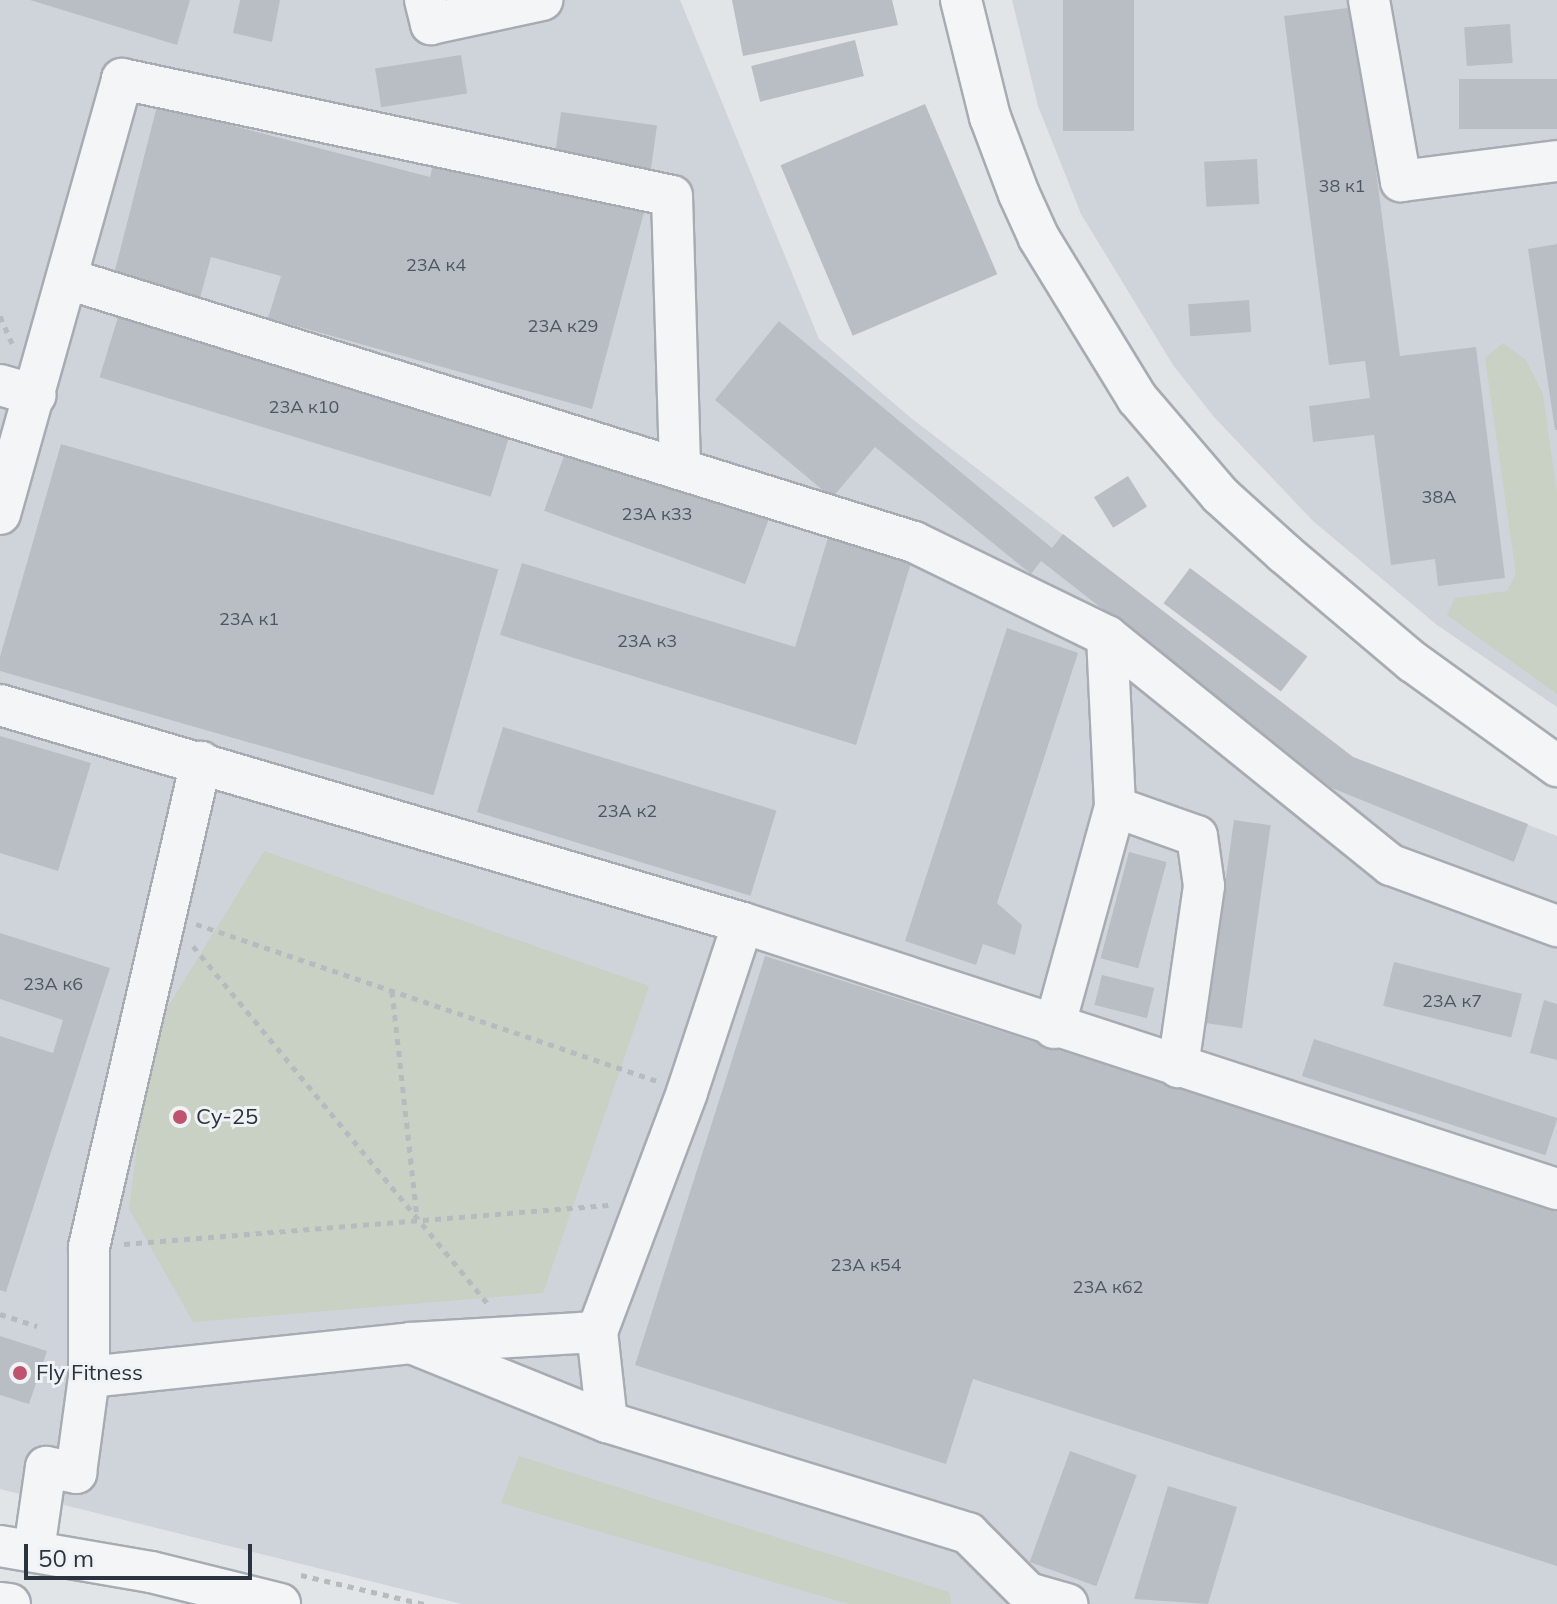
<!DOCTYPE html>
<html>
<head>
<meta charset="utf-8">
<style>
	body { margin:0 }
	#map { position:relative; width:1557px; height:1604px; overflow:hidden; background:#e1e5e8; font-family:Mulish,sans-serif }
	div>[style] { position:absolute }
	.built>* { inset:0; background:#cfd4da }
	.green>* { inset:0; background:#c8d1c3 }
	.building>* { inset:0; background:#b9bec4; transform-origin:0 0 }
	.path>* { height:5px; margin-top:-2.5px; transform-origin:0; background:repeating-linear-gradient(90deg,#b7bbc0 0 6px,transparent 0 12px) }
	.roads { filter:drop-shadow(2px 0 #a7acb2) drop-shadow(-2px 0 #a7acb2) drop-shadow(0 2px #a7acb2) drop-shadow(0 -2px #a7acb2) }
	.minor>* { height:40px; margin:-20px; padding:0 20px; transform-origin:20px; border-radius:20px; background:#f3f5f7 }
	.dots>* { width:22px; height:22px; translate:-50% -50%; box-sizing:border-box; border:4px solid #f0f3f6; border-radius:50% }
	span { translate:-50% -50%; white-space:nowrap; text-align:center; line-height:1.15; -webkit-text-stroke:6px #f0f3f6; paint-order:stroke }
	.number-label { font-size:18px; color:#4e5660 }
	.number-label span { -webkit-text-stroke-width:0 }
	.poi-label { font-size:22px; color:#2b343e }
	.left { translate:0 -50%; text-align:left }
	.scale { position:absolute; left:24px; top:1544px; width:228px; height:36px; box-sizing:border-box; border:4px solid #2b343e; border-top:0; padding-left:10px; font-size:24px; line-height:28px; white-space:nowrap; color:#2b343e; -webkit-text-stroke:6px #f0f3f6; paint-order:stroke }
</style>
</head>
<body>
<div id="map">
	<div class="built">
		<i style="clip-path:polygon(0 0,680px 0,819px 339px,911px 418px,1353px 757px,1557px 836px,1557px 1604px,462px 1604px,0 1489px)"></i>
		<i style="clip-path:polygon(1012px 0,1557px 0,1557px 707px,1437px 625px,1313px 521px,1214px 417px,1173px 365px,1081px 214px,1038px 106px)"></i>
	</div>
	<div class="green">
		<i style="clip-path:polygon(1503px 343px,1526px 360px,1543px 394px,1557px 494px,1557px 694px,1447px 615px,1455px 598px,1507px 591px,1516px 574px,1485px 358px)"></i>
		<i style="clip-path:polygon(264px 851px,649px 986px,543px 1293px,193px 1322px,129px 1209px,151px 1034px)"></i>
		<i style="clip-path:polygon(519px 1456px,949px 1592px,951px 1604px,849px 1604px,501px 1503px)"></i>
	</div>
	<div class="building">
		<i style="clip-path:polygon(30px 0,190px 0,177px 45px)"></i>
		<i style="clip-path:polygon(240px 0,280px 0,272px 42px,233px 33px)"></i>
		<i style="clip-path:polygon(732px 0,892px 0,898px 25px,743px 56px)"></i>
		<i style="left:1063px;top:0;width:71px;height:131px"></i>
		<i style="clip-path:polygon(1355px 7px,1400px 356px,1476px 347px,1505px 578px,1438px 586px,1435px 559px,1391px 565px,1374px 435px,1313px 442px,1309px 406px,1370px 398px,1365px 361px,1329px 365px,1284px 16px)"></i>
		<i style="left:1510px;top:24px;width:39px;height:46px;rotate:86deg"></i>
		<i style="left:855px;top:40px;width:37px;height:107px;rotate:76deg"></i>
		<i style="left:461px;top:55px;width:39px;height:87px;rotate:81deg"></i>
		<i style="left:1557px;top:79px;width:50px;height:98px;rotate:90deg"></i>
		<i style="left:925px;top:104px;width:185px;height:157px;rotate:67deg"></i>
		<i style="clip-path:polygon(157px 106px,430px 177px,435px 157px,644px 212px,592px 409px,268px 318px,281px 276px,211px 257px,200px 298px,114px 274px)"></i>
		<i style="left:561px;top:112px;width:97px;height:51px;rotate:8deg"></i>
		<i style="left:1257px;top:159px;width:45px;height:53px;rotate:87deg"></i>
		<i style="clip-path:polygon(1557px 244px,1557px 430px,1555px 430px,1528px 249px)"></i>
		<i style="left:1249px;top:300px;width:32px;height:61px;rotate:86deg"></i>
		<i style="left:118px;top:317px;width:409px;height:63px;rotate:17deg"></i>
		<i style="clip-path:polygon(779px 321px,1052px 548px,1063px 534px,1353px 757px,1528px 824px,1514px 862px,1332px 788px,1041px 561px,1031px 574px,875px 447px,832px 498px,715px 400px)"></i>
		<i style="left:61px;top:444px;width:455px;height:235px;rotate:16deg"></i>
		<i style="left:568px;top:445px;width:214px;height:70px;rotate:20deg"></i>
		<i style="left:1128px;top:476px;width:36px;height:40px;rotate:58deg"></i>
		<i style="clip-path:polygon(830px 531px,913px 556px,856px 745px,500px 635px,522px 563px,795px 647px)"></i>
		<i style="left:1190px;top:568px;width:147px;height:44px;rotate:37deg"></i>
		<i style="clip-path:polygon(1007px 628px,1078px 653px,997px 903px,1022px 925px,1015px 955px,983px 944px,976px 965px,905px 941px)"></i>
		<i style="left:503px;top:727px;width:286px;height:89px;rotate:17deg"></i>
		<i style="clip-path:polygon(0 736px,91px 763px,58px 871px,0 853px)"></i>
		<i style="left:1234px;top:820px;width:37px;height:205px;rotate:8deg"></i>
		<i style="left:1129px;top:852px;width:39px;height:110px;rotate:15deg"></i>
		<i style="clip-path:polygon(0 933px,110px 968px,6px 1292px,0 1290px,0 1036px,53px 1053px,63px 1020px,0 999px)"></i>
		<i style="clip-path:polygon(765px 956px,1557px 1209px,1557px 1566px,973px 1379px,946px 1464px,635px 1365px)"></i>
		<i style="left:1394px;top:962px;width:132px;height:45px;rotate:14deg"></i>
		<i style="left:1102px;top:975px;width:54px;height:31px;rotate:14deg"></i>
		<i style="clip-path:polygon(1544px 1000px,1557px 1004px,1557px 1060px,1530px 1053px)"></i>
		<i style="left:1314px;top:1039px;width:256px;height:39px;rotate:18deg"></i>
		<i style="clip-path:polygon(0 1336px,47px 1351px,29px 1404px,0 1395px)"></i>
		<i style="left:1070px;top:1451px;width:71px;height:118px;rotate:20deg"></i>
		<i style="clip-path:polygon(1168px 1486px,1237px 1507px,1208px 1604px,1134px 1599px)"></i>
	</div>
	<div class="path">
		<i style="left:0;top:316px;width:30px;rotate:66deg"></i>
		<i style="left:196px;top:924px;width:486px;rotate:18.8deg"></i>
		<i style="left:193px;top:946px;width:465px;rotate:50.5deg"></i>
		<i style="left:392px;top:991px;width:227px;rotate:83.7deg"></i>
		<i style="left:124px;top:1244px;width:486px;rotate:-4.6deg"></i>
		<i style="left:0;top:1314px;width:39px;rotate:18deg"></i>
		<i style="left:301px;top:1575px;width:126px;rotate:13.3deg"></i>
	</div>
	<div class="roads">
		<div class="minor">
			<i style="left:425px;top:0;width:25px;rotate:76deg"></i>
			<i style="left:431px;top:24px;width:114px;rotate:-12.2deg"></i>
			<i style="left:961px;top:0;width:121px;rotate:76.1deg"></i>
			<i style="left:990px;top:117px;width:82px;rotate:69.4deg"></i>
			<i style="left:1019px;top:194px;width:48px;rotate:65.6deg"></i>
			<i style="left:1039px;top:238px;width:188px;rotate:58.5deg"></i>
			<i style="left:1137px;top:398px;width:128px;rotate:49.4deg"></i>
			<i style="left:1220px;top:495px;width:88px;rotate:42.2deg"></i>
			<i style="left:1285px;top:554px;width:167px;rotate:40.2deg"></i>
			<i style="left:1413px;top:662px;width:178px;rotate:35.8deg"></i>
			<i style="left:1369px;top:0;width:184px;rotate:80deg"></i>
			<i style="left:1401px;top:181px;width:157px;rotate:-7.3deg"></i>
			<i style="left:68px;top:279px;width:886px;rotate:17.27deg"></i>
			<i style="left:914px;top:542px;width:215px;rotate:26deg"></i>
			<i style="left:1107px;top:636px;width:365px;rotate:38.9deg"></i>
			<i style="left:1391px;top:865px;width:177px;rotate:20.2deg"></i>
			<i style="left:0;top:385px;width:37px;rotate:16deg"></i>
			<i style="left:0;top:514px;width:452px;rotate:-74.3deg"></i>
			<i style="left:122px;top:79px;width:562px;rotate:12.01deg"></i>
			<i style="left:672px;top:196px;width:273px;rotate:88.3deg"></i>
			<i style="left:1107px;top:636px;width:171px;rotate:87.3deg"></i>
			<i style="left:0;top:705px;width:774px;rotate:16.35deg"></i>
			<i style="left:1054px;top:1028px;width:229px;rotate:-74.6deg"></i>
			<i style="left:1115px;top:807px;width:87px;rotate:19.5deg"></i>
			<i style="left:1197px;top:836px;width:50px;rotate:82deg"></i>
			<i style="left:1204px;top:886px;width:183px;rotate:98.2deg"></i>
			<i style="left:411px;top:1343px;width:211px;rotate:22deg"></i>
			<i style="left:607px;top:1422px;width:378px;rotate:17.1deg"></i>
			<i style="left:968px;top:1533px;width:85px;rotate:45deg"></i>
			<i style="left:1028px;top:1593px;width:41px;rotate:15.8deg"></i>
			<i style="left:89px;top:1377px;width:324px;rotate:-6deg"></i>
			<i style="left:411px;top:1343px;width:186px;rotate:-3.4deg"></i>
			<i style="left:607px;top:1422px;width:91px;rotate:-96.3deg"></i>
			<i style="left:597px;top:1332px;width:256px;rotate:-69.4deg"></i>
			<i style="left:687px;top:1092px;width:178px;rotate:-71.7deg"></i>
			<i style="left:743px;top:923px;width:856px;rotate:18.1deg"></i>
			<i style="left:0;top:1546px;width:153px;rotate:9.8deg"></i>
			<i style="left:151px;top:1572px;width:133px;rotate:13.9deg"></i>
			<i style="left:34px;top:1550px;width:84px;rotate:-81.8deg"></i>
			<i style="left:46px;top:1467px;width:31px;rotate:11deg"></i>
			<i style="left:76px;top:1473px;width:97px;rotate:-82.3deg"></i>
			<i style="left:89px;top:1377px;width:130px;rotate:-90deg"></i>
			<i style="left:89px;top:1247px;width:498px;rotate:-77deg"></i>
			<i style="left:0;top:1603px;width:10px;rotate:6deg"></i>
		</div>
	</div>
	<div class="dots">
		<i style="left:180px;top:1117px;background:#bf5471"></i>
		<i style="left:20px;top:1373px;background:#bf5471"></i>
	</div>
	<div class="number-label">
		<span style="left:1342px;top:186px">38 к1</span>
		<span style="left:436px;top:265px">23А к4</span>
		<span style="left:563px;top:326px">23А к29</span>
		<span style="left:304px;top:407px">23А к10</span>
		<span style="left:1439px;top:497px">38А</span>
		<span style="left:657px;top:514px">23А к33</span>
		<span style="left:249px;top:619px">23А к1</span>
		<span style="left:647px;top:641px">23А к3</span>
		<span style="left:627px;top:811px">23А к2</span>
		<span style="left:53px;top:984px">23А к6</span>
		<span style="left:1452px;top:1001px">23А к7</span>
		<span style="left:866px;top:1265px">23А к54</span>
		<span style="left:1108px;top:1287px">23А к62</span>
	</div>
	<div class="poi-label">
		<span class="left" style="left:196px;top:1117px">Су-25</span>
		<span class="left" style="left:36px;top:1373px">Fly Fitness</span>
	</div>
	<div class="scale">50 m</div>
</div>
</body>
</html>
